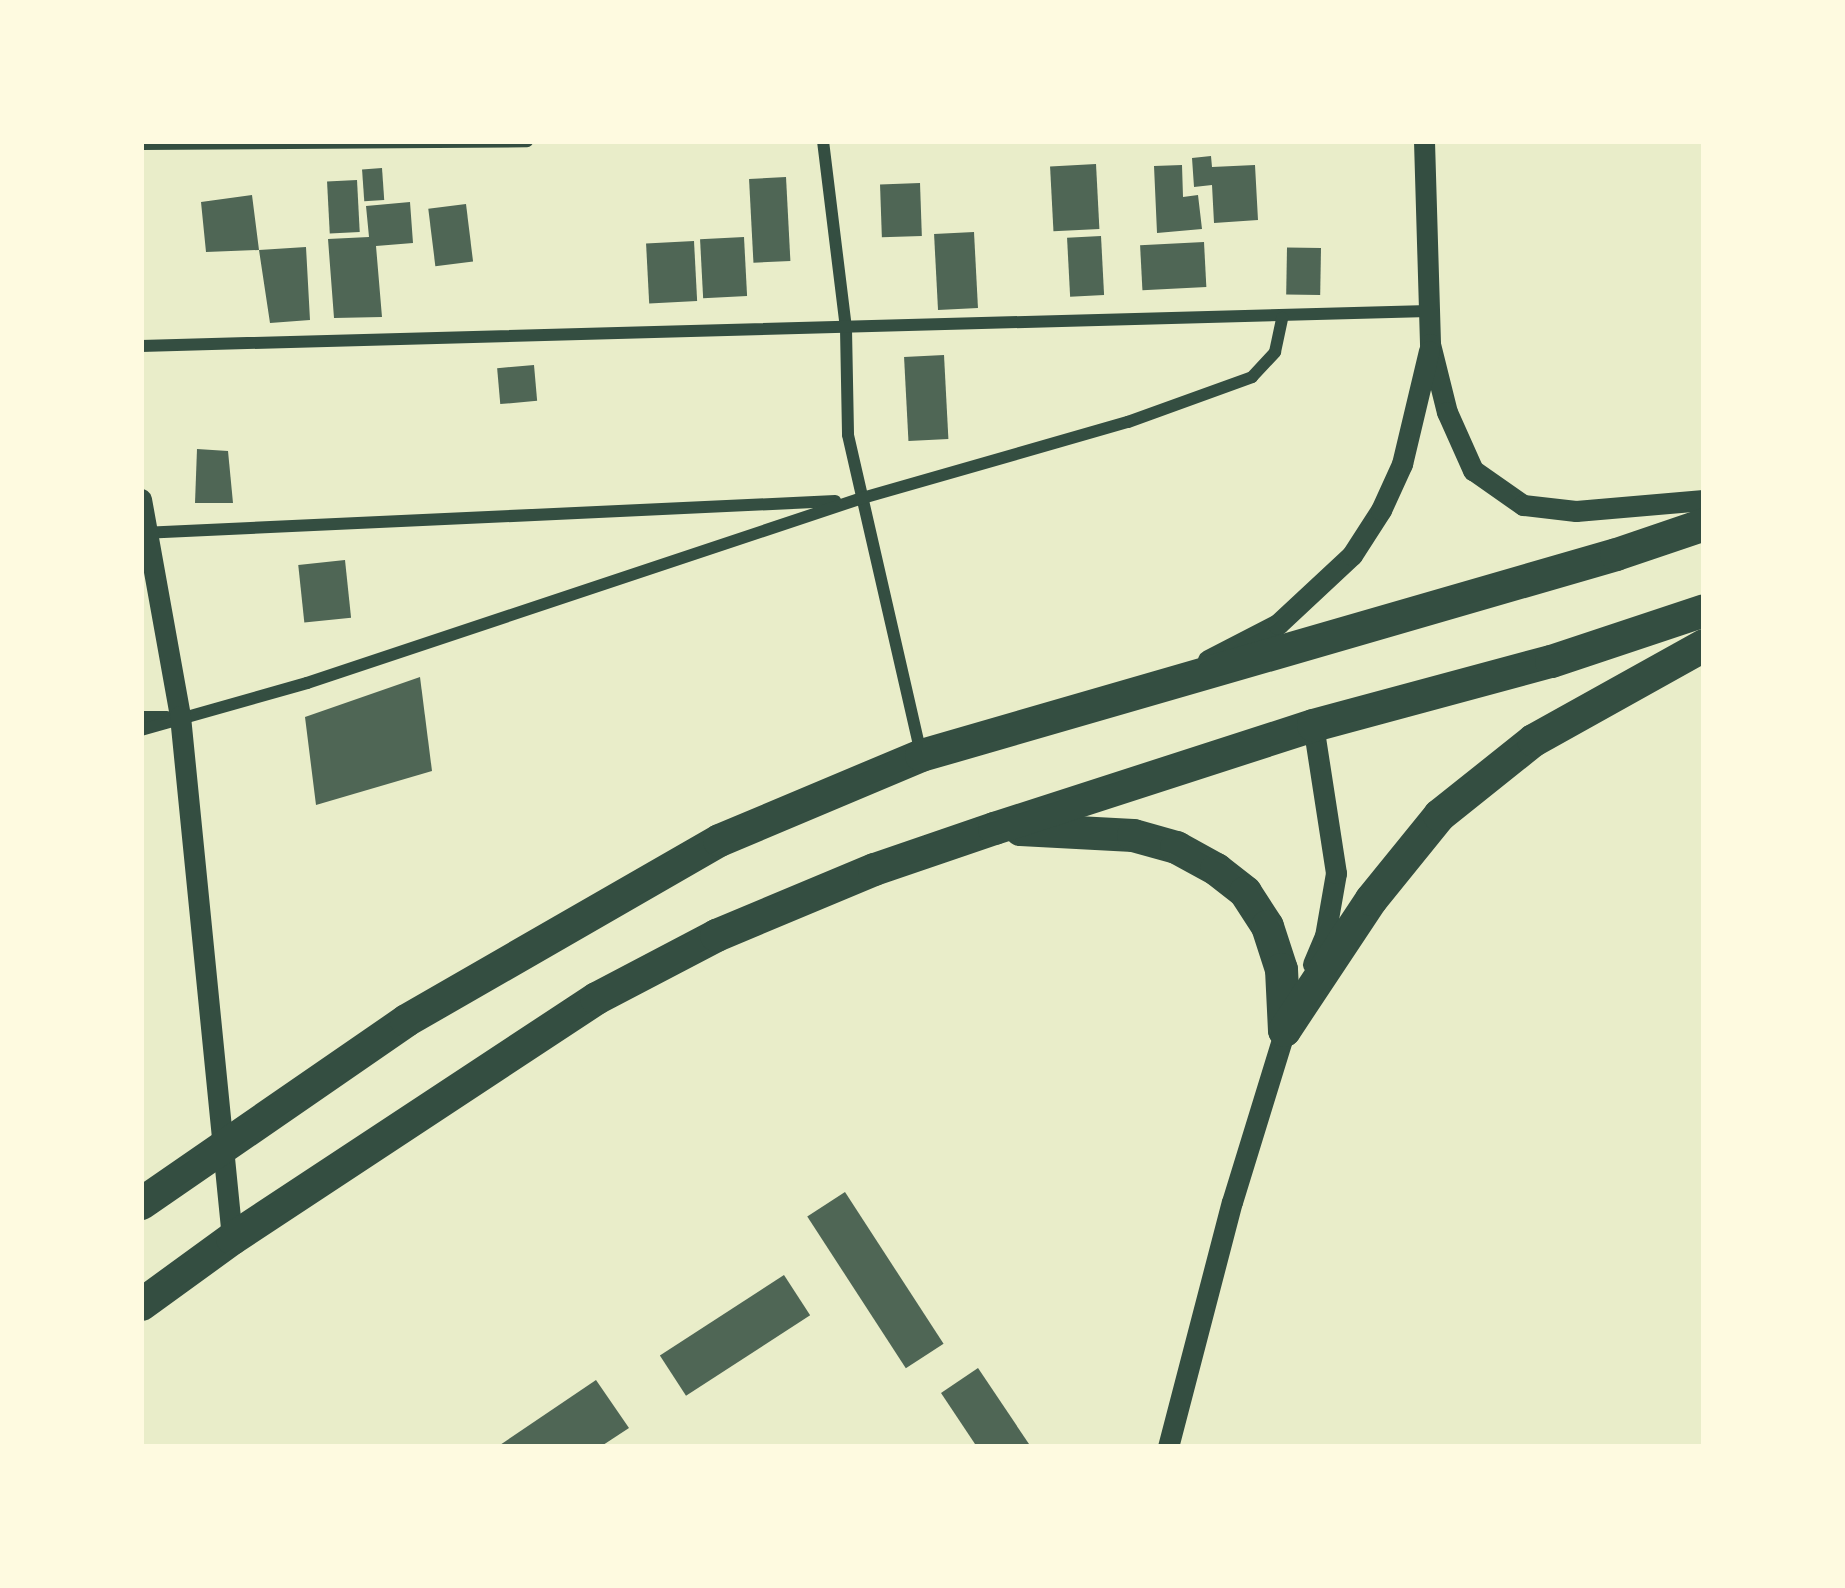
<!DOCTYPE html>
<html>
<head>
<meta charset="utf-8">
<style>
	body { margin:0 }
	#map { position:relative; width:1845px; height:1588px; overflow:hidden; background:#e9edc9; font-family:Spectral,serif }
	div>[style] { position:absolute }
	.building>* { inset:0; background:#4f6655; transform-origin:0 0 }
	.minor>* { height:12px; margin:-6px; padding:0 6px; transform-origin:6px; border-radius:6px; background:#344e41 }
	.tertiary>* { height:21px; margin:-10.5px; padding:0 10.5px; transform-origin:10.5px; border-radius:10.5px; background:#344e41 }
	.trunk>* { height:33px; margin:-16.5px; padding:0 16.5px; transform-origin:16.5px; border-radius:16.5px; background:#344e41 }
	span { translate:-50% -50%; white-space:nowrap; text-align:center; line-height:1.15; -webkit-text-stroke:12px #fefae0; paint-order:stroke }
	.frame { position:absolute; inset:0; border:144px solid #fefae0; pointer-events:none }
</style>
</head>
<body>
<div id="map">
	<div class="building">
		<i style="clip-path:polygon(1211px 156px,1212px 167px,1255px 165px,1258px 220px,1214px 223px,1212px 185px,1194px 187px,1192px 158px)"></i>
		<i style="left:1096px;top:164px;width:65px;height:46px;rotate:87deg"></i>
		<i style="clip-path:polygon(1182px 165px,1183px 197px,1198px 195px,1202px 229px,1157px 233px,1154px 166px)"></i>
		<i style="left:382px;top:168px;width:32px;height:20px;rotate:86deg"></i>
		<i style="left:786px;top:177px;width:84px;height:37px;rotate:87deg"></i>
		<i style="left:357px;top:180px;width:52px;height:30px;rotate:87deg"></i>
		<i style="left:920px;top:183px;width:53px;height:40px;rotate:88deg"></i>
		<i style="clip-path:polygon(252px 195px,259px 250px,306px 247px,310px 320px,270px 323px,259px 250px,206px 252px,201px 202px)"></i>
		<i style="clip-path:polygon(410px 202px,413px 243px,376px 246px,382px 317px,334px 318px,328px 239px,369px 237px,366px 206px)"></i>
		<i style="left:466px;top:204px;width:58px;height:38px;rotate:83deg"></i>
		<i style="left:974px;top:232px;width:76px;height:40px;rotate:87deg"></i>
		<i style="left:1101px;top:236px;width:59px;height:34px;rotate:87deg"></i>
		<i style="left:744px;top:237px;width:59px;height:44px;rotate:87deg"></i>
		<i style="left:694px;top:241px;width:60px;height:48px;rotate:87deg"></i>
		<i style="left:1204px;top:242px;width:45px;height:64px;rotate:87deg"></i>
		<i style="left:1321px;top:248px;width:47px;height:34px;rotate:91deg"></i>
		<i style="left:944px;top:355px;width:84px;height:40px;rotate:87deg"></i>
		<i style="left:534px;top:365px;width:36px;height:37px;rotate:85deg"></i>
		<i style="clip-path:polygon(197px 449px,228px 451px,233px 503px,195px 503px)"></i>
		<i style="left:345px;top:560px;width:58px;height:47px;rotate:84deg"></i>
		<i style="clip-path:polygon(420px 677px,432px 771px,316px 805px,305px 717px)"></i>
		<i style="left:845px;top:1192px;width:181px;height:45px;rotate:57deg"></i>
		<i style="left:784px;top:1275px;width:48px;height:148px;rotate:57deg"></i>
		<i style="clip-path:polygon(978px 1368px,1031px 1447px,977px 1447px,941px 1393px)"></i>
		<i style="clip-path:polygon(596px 1380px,629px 1428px,600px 1447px,497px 1447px)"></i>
	</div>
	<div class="minor">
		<i style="left:823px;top:141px;width:189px;rotate:83deg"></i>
		<i style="left:846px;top:329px;width:106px;rotate:88.9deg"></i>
		<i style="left:848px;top:435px;width:327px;rotate:77.1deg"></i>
		<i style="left:141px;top:144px;width:386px;rotate:-0.4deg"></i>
		<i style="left:141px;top:346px;width:1288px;rotate:-1.56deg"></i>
		<i style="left:142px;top:533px;width:694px;rotate:-2.64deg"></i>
		<i style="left:141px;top:717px;width:26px"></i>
		<i style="left:141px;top:730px;width:173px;rotate:-15.8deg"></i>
		<i style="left:307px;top:683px;width:582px;rotate:-18.43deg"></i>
		<i style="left:859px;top:499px;width:280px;rotate:-16deg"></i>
		<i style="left:1128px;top:422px;width:132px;rotate:-19.9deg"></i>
		<i style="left:1252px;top:377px;width:34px;rotate:-47deg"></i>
		<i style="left:1275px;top:352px;width:35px;rotate:-78deg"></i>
	</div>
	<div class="tertiary">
		<i style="left:1424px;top:141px;width:203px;rotate:88.3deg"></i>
		<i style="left:1430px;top:344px;width:70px;rotate:76deg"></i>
		<i style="left:1447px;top:412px;width:64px;rotate:65.9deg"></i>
		<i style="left:1473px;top:470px;width:61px;rotate:35deg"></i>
		<i style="left:1523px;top:505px;width:53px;rotate:6.5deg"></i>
		<i style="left:1576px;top:511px;width:128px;rotate:-4.9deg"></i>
		<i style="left:141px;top:499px;width:220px;rotate:79.8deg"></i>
		<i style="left:180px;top:716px;width:525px;rotate:84.31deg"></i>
		<i style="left:1208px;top:660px;width:79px;rotate:-27.2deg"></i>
		<i style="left:1278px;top:624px;width:101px;rotate:-43deg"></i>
		<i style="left:1352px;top:555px;width:54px;rotate:-57.2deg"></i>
		<i style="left:1381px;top:510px;width:51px;rotate:-65.5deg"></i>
		<i style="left:1402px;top:464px;width:116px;rotate:-76.6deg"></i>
		<i style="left:1313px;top:964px;width:30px;rotate:-67deg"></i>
		<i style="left:1325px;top:936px;width:64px;rotate:-80.1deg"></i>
		<i style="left:1336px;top:873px;width:150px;rotate:-98.8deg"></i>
		<i style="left:1168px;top:1447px;width:253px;rotate:-75.4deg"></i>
		<i style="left:1232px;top:1202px;width:190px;rotate:-72.9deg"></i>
	</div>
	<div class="trunk">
		<i style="left:1020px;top:829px;width:113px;rotate:3deg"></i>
		<i style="left:1133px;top:835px;width:45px;rotate:15.6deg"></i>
		<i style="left:1176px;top:847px;width:46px;rotate:28.8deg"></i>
		<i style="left:1216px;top:869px;width:37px;rotate:38deg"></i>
		<i style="left:1245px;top:892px;width:40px;rotate:57.1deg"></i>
		<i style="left:1267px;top:926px;width:45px;rotate:72deg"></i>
		<i style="left:1281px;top:969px;width:61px;rotate:87.2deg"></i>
		<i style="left:1284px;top:1030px;width:157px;rotate:-56.4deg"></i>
		<i style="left:1371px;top:899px;width:108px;rotate:-51deg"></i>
		<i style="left:1439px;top:815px;width:120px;rotate:-38.6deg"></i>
		<i style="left:1533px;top:740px;width:196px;rotate:-29.1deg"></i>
		<i style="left:141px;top:1203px;width:322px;rotate:-34.6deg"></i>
		<i style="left:406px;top:1020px;width:361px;rotate:-29.9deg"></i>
		<i style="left:719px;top:840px;width:219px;rotate:-22.8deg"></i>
		<i style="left:921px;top:755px;width:723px;rotate:-16.13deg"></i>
		<i style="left:1616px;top:554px;width:93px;rotate:-18.8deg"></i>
		<i style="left:141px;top:1304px;width:112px;rotate:-36deg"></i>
		<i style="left:232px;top:1238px;width:436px;rotate:-33.4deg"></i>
		<i style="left:596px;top:998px;width:136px;rotate:-27.7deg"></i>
		<i style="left:716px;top:935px;width:171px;rotate:-22.7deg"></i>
		<i style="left:874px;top:869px;width:127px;rotate:-18.9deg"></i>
		<i style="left:994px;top:828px;width:335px;rotate:-17.9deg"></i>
		<i style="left:1313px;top:725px;width:246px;rotate:-15.1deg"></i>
		<i style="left:1551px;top:661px;width:161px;rotate:-18.4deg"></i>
	</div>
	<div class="frame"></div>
</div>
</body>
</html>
